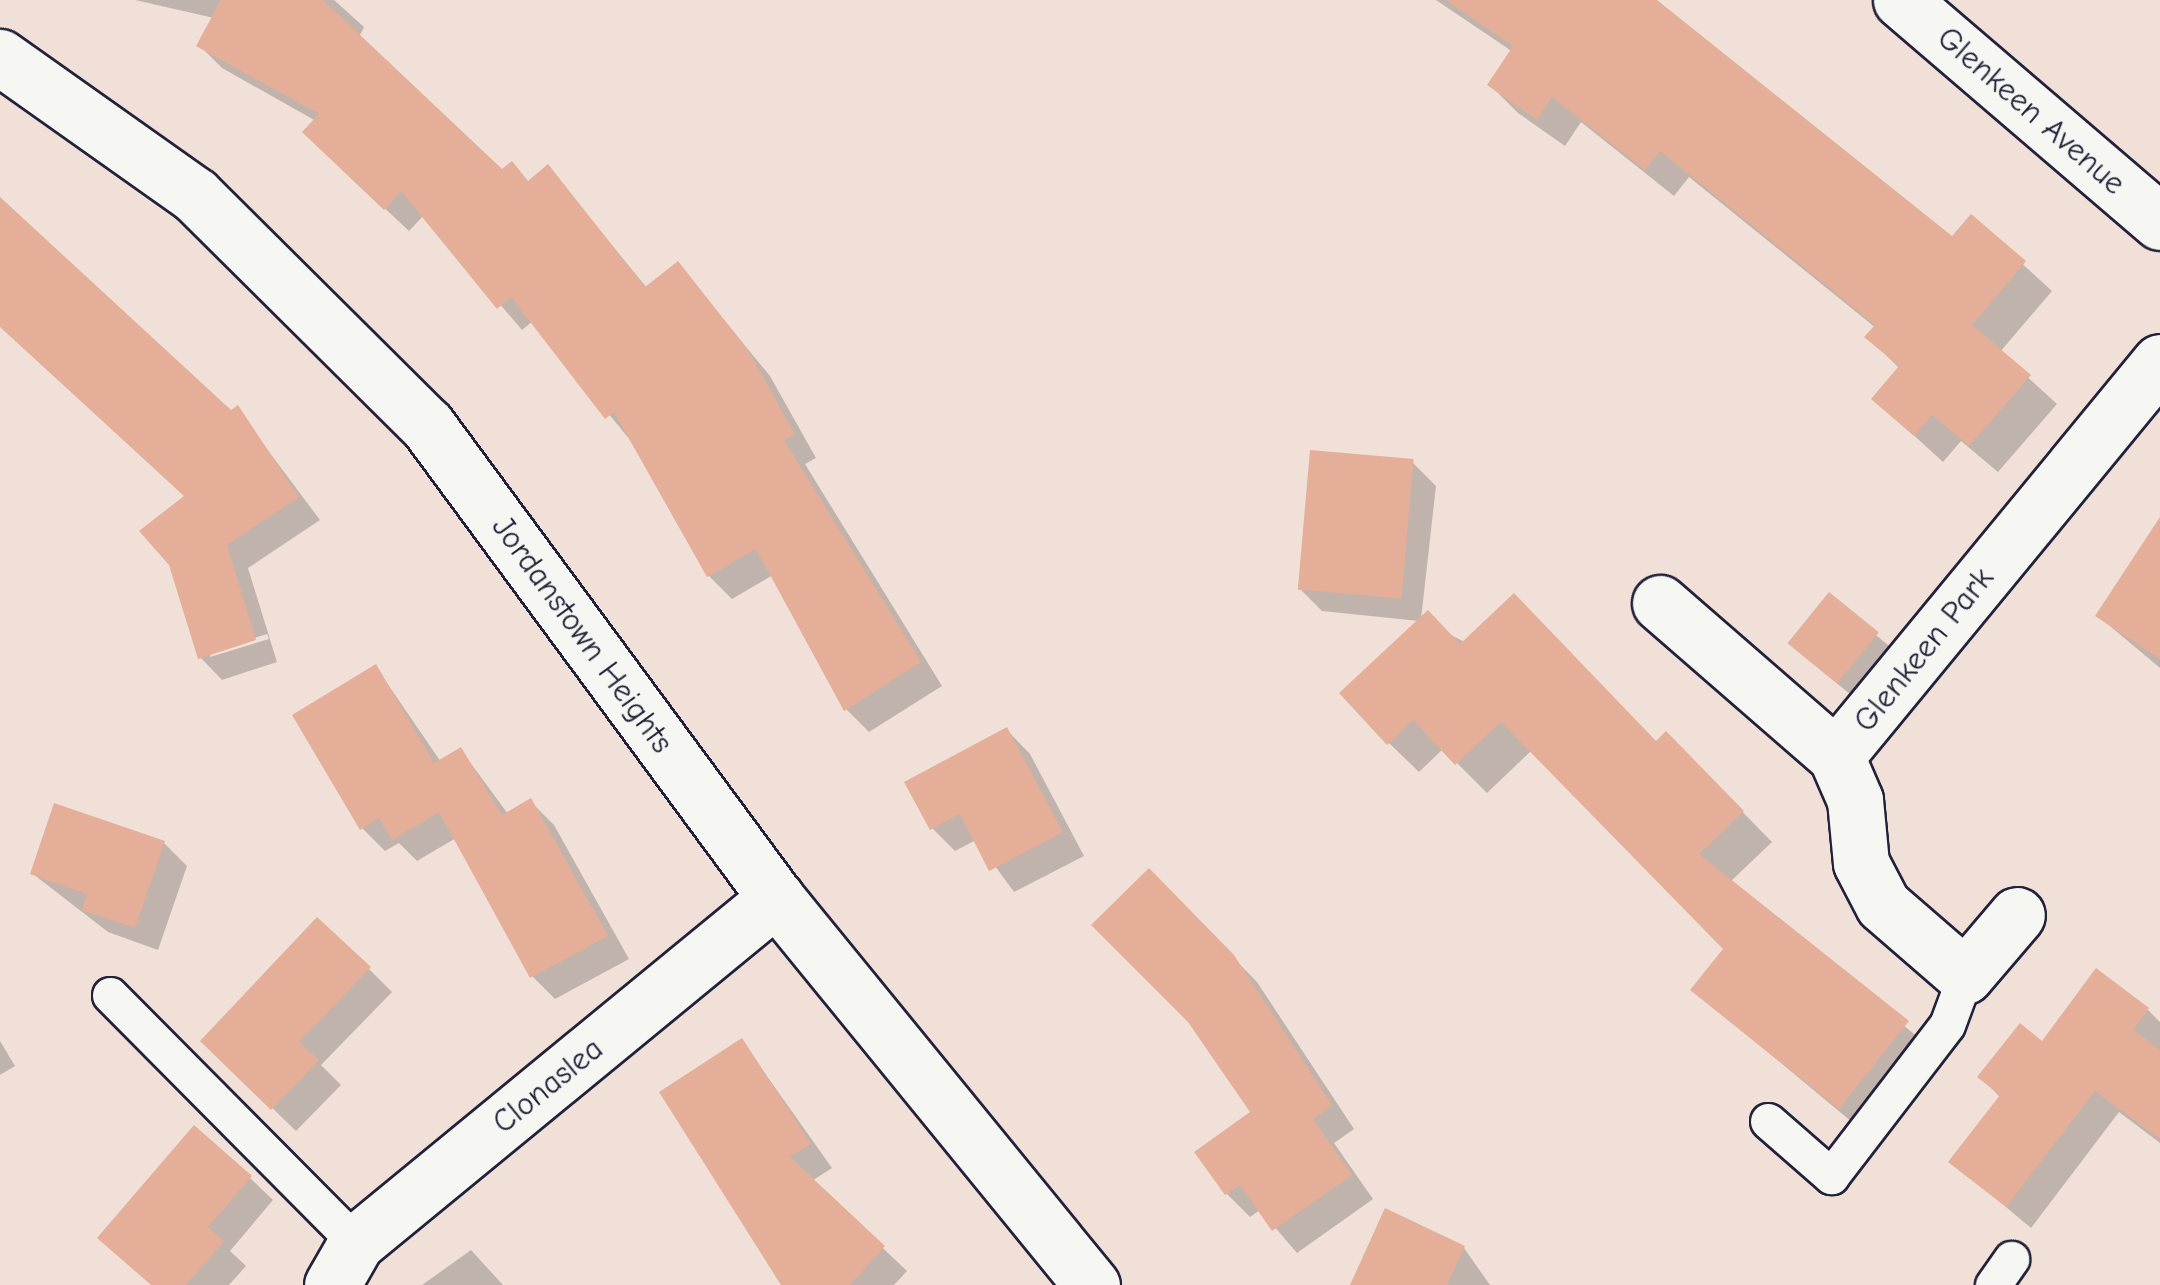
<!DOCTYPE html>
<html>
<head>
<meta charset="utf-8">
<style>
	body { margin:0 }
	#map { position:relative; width:2160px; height:1285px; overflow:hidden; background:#f1e0d7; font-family:"Comic Neue",sans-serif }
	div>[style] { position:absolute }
	.shadow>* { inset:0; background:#0003 }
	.building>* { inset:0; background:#e4ae98; transform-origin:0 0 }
	.roads { filter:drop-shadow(2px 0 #22223b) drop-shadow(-2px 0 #22223b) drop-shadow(0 2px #22223b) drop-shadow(0 -2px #22223b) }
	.lane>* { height:35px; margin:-17.5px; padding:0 17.5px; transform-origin:17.5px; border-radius:17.5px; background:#f6f6f2 }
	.street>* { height:55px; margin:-27.5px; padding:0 27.5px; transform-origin:27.5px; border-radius:27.5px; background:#f6f6f2 }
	span { translate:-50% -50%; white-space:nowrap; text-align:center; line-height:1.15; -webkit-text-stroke:8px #f6f6f2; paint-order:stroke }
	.street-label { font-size:32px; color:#22223b }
</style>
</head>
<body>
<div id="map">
	<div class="shadow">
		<i style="clip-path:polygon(135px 0,334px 0,364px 27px,359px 37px,502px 173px,529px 182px,548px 167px,647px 288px,678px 264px,770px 376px,816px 458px,805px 464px,942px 686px,869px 732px,846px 709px,773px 575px,732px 599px,709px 576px,630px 440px,533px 321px,522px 330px,424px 215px,409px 231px,328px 155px,316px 121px,222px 68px,199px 45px,214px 18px)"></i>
		<i style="clip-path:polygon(1436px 0,1653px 0,1952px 239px,1971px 217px,2052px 291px,2000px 352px,2057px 404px,1998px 472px,1961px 441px,1943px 462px,1874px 399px,1900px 369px,1868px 337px,1876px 328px,1689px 177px,1674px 196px,1581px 122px,1565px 146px,1518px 113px,1490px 85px,1513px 52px)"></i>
		<i style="clip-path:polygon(evenodd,0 207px,231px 413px,237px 409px,320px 520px,248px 568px,277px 662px,222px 680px,200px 657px,187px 497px,0 326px,0 207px,267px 634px,269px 639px,210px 657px,210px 652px,267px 634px)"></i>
		<i style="clip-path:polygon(1413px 463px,1436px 486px,1421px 619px,1656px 744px,1666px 734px,1772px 842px,1730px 882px,1937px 1053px,1870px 1137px,1693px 990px,1726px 949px,1532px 750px,1487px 793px,1443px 749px,1419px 772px,1389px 743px,1419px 621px,1322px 611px,1299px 588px)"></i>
		<i style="clip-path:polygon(2160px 522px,2160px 668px,2098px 616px)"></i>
		<i style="clip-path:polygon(1830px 596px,1889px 646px,1850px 694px,1802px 655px)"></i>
		<i style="clip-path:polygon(376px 667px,441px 762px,461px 750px,508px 814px,531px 802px,554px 825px,629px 959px,555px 999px,532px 976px,456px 838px,417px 861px,399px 843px,385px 851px,362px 828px)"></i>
		<i style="clip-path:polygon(1007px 730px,1030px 754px,1084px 856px,1014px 892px,976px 840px,955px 851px,932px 828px)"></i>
		<i style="clip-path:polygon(164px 843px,187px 866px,158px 950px,108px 932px,33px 874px)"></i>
		<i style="clip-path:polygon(1149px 872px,1257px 982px,1354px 1129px,1334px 1143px,1373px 1199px,1297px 1253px,1260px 1210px,1250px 1217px,1227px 1194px,1253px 1113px)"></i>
		<i style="clip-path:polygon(369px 969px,392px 992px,321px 1065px,341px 1085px,296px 1131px,203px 1041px)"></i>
		<i style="clip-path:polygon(2148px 1010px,2160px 1022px,2160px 1143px,2119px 1112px,2031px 1228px,1951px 1161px,2001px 1098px,1980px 1077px)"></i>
		<i style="clip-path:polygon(0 1041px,15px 1066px,0 1075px)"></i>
		<i style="clip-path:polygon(742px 1041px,832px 1168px,812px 1181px,907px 1271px,894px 1285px,784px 1285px)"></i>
		<i style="clip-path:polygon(250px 1178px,273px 1200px,230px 1251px,246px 1266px,229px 1285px,151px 1285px)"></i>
		<i style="clip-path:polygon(1464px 1248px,1490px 1285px,1353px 1285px)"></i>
		<i style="clip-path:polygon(471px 1250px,503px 1285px,422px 1285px)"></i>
	</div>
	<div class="building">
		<i style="clip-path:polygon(221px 0,323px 0,502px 169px,512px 161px,528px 181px,548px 164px,645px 287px,678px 261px,748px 350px,795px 434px,784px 440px,921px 662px,844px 711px,756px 549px,707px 577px,614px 412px,605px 419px,511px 297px,497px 309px,401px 191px,384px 210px,302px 132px,319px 114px,196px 46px)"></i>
		<i style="clip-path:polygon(1446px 0,1657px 0,1952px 236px,1971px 214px,2026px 261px,1972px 325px,2031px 375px,1969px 446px,1932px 415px,1914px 436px,1871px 399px,1899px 366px,1864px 337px,1875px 325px,1660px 151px,1645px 170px,1552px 97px,1537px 120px,1487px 85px,1513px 46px)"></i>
		<i style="clip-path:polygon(0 197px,231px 410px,238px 405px,299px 497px,227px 545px,256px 640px,198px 659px,169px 565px,139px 531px,184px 496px,0 327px)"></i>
		<i style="left:1310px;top:450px;width:104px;height:140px;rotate:5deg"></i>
		<i style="clip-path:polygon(2160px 517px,2160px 659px,2095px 616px)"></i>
		<i style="left:1829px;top:592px;width:64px;height:66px;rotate:39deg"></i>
		<i style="clip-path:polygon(1514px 593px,1656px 741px,1666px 731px,1744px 811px,1699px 854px,1909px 1021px,1839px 1109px,1690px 990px,1723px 949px,1501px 722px,1455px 765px,1413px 720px,1387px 745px,1339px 693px,1428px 610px,1460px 644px)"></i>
		<i style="clip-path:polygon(376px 664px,434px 763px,461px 747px,502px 815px,531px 798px,608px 936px,530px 978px,439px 812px,392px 840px,379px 818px,360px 830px,292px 715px)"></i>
		<i style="clip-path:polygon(1007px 727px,1063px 832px,989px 871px,960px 814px,930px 830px,904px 782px)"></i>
		<i style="clip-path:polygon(54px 803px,165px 841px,135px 928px,82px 910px,87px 894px,30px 874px)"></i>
		<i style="clip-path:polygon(1149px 868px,1234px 955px,1332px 1105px,1313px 1119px,1352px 1175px,1272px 1231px,1240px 1185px,1225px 1195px,1194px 1152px,1250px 1112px,1188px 1022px,1091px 925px)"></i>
		<i style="clip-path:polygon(317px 917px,371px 967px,299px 1042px,319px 1060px,271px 1110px,200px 1041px)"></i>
		<i style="clip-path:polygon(2096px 968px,2149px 1008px,2133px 1030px,2160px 1050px,2160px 1139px,2095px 1091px,2006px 1207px,1948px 1162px,2000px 1095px,1977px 1077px,2020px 1023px,2042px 1041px)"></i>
		<i style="clip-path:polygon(742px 1038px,811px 1144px,790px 1157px,885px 1246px,850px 1285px,781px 1285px,659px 1092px)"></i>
		<i style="clip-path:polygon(194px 1125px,252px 1176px,208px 1227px,224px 1241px,186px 1285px,151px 1285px,97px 1238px)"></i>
		<i style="clip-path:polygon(1385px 1208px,1465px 1246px,1447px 1285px,1350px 1285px)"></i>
	</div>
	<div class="roads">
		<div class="lane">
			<i style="left:110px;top:995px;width:349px;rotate:45.2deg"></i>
			<i style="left:1768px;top:1121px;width:84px;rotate:41.1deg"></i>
			<i style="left:1831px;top:1176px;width:190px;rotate:-52.5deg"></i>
			<i style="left:1947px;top:1025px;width:52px;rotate:-69.8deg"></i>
			<i style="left:1993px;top:1285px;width:32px;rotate:-55deg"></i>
		</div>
		<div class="street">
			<i style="left:1901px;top:0;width:341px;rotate:40.6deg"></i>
			<i style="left:0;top:57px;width:239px;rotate:35.3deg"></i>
			<i style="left:195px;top:195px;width:327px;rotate:44.8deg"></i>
			<i style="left:427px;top:425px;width:588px;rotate:53.58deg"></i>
			<i style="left:776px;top:898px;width:500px;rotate:50.8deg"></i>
			<i style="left:1660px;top:603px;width:233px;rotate:41deg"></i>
			<i style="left:1836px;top:756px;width:510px;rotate:-50.57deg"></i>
			<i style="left:1836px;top:756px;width:48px;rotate:66.6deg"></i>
			<i style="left:1855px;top:800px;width:63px;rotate:84.6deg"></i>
			<i style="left:1861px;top:863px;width:47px;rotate:62.4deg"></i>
			<i style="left:1883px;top:905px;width:108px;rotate:40.9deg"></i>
			<i style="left:1965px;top:976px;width:80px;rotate:-49.6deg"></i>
			<i style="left:332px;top:1285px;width:48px;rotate:-60.3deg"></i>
			<i style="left:356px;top:1243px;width:544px;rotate:-39.4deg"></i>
		</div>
	</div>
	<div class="street-label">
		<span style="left:2031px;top:111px;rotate:41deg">Glenkeen Avenue</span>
		<span style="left:582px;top:635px;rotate:54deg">Jordanstown Heights</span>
		<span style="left:1924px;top:650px;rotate:-51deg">Glenkeen Park</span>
		<span style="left:548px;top:1086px;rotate:-39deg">Clonaslea</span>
	</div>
</div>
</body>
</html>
